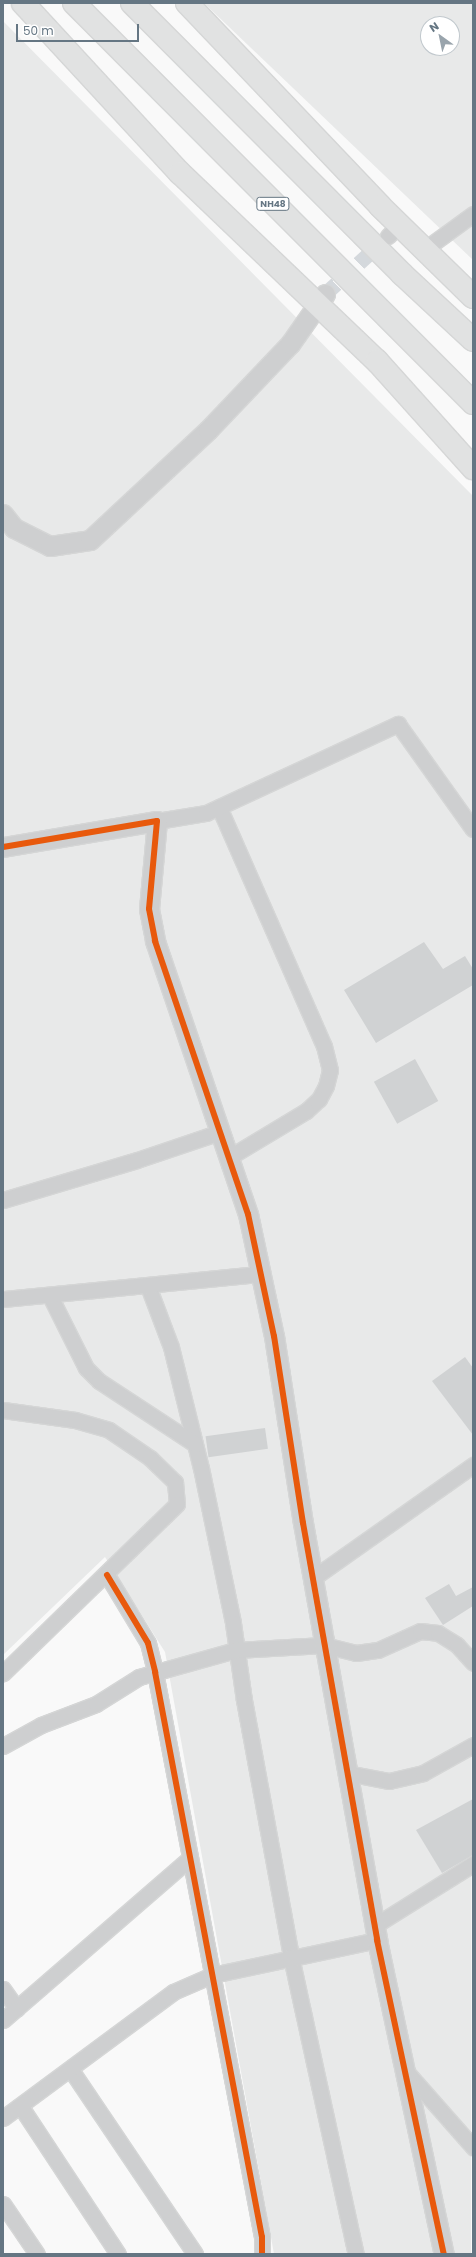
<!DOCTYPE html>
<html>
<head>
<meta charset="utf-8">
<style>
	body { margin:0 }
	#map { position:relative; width:476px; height:2257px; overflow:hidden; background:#f9f9f9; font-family:Poppins,sans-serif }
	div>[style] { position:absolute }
	.built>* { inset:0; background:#e8e9e9 }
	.building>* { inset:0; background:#d0d2d3; transform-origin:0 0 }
	.minor-tunnel>* { height:15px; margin-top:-7.5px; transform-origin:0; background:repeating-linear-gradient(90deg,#d4d8dc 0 15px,transparent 0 23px) }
	.roads { filter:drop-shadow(1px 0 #d5d6d6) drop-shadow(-1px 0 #d5d6d6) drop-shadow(0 1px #d5d6d6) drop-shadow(0 -1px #d5d6d6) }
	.minor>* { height:15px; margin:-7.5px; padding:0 7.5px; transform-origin:7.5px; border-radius:7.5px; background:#cecfd0 }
	.tertiary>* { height:19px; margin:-9.5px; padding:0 9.5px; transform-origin:9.5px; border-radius:9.5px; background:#cecfd0 }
	.trunk>* { height:22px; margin:-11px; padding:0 11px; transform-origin:11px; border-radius:11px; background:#e1e2e2 }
	.cycleway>* { height:6px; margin:-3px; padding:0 3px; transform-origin:3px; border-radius:3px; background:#e8590c }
	span { translate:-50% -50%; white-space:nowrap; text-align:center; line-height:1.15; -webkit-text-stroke:4px #fff; paint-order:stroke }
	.shield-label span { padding:1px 3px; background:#fff; border:1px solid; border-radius:3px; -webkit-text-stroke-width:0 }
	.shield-label { font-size:9px; color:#657683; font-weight:700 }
	.frame { position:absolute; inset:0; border:4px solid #657683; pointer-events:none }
	.north { position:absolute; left:420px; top:16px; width:40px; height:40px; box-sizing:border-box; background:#fff; border:1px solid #c1c8cd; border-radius:50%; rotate:327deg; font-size:11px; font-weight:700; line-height:16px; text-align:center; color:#657683 }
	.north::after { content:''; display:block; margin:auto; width:14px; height:18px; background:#99a4ac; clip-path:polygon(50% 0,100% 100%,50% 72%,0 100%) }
	.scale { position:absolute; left:16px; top:24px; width:123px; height:18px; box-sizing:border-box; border:2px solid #657683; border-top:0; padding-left:5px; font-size:12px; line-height:14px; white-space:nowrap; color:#657683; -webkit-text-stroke:3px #fff; paint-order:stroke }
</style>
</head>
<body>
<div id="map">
	<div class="built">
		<i style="clip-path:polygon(evenodd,204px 3px,473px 3px,473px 260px,204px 3px,428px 24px,452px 24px,452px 48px,428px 48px,428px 24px)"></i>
		<i style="clip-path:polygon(3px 21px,473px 496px,471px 2254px,274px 2254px,165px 1652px,105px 1557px,3px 1655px)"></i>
	</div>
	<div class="building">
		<i style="clip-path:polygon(424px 942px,443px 969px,465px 956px,473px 969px,473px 985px,376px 1043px,344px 990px)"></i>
		<i style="left:415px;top:1059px;width:48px;height:47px;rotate:61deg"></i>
		<i style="clip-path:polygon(465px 1357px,473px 1368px,473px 1435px,432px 1381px)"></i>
		<i style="left:265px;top:1428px;width:21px;height:60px;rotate:82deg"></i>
		<i style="clip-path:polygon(449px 1584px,456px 1596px,473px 1587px,473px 1606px,443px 1625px,425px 1598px)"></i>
		<i style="clip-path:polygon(473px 1799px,473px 1855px,442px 1873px,416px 1830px)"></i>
	</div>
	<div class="minor-tunnel">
		<i style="left:325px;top:294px;width:79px;rotate:-42.4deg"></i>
	</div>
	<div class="roads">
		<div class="minor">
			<i style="left:388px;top:236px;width:16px;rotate:-45deg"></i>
			<i style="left:425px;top:249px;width:59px;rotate:-36.1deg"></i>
			<i style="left:219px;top:807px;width:261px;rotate:66.3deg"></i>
			<i style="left:324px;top:1046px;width:25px;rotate:76deg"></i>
			<i style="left:330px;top:1070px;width:16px;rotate:104deg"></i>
			<i style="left:326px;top:1086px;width:15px;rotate:118deg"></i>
			<i style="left:319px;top:1099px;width:18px;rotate:137deg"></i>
			<i style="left:306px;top:1111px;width:87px;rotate:149deg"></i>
			<i style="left:157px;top:821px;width:50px;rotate:-9.3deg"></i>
			<i style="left:206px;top:813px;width:212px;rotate:-24.9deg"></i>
			<i style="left:398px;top:724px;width:129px;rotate:54.5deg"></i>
			<i style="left:3px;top:1200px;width:140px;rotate:-16.6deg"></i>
			<i style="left:137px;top:1160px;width:88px;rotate:-18.6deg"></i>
			<i style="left:148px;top:1286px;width:65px;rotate:69.3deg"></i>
			<i style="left:171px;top:1347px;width:125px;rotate:76.1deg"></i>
			<i style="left:201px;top:1468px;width:158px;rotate:78.3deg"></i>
			<i style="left:233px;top:1623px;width:78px;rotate:81.9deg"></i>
			<i style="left:244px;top:1700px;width:261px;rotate:79.6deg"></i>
			<i style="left:291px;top:1957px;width:304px;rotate:77.7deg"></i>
			<i style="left:50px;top:1296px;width:80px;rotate:63.4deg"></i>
			<i style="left:86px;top:1368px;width:18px;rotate:45deg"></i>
			<i style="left:99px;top:1381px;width:115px;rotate:33.3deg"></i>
			<i style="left:3px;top:1299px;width:257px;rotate:-5.6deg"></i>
			<i style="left:3px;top:1410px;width:73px;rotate:7.9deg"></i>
			<i style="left:75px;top:1420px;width:35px;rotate:16deg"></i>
			<i style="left:109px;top:1430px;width:50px;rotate:34.3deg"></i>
			<i style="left:150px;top:1458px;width:35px;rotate:44deg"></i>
			<i style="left:175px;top:1482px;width:22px;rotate:85deg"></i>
			<i style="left:177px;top:1504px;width:243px;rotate:135.8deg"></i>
			<i style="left:107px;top:1575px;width:79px;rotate:58.9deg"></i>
			<i style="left:148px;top:1643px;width:30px;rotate:76deg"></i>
			<i style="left:155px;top:1672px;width:575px;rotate:79.28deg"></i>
			<i style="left:262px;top:2237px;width:17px;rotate:90deg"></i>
			<i style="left:313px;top:1578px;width:196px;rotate:-35.2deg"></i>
			<i style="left:3px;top:1746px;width:43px;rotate:-28.9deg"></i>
			<i style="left:41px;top:1725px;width:59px;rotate:-20.9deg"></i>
			<i style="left:96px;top:1704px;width:51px;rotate:-32.1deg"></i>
			<i style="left:139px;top:1677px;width:101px;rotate:-15.6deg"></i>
			<i style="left:236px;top:1650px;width:88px;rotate:-3.3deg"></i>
			<i style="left:324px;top:1645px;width:33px;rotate:14deg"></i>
			<i style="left:356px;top:1653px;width:22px;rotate:-8deg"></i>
			<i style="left:378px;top:1650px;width:46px;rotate:-24.3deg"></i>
			<i style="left:420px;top:1631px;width:18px;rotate:6deg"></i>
			<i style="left:438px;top:1633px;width:22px;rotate:32deg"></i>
			<i style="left:457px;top:1645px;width:24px;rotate:48deg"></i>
			<i style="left:347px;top:1773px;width:43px;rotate:10.8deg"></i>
			<i style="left:389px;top:1781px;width:35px;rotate:-13deg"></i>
			<i style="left:423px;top:1773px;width:57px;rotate:-29.2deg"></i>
			<i style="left:374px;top:1926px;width:117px;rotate:-32.1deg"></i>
			<i style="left:3px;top:1989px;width:24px;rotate:55deg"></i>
			<i style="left:3px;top:2020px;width:247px;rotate:-40.9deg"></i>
			<i style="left:71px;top:2070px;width:222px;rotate:56deg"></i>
			<i style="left:405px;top:2070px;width:103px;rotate:48.6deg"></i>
			<i style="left:21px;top:2107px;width:176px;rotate:56.6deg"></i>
			<i style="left:3px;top:2118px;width:212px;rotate:-36.5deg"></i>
			<i style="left:173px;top:1992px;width:43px;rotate:-23.6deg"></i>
			<i style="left:212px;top:1975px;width:169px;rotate:-12deg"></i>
			<i style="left:3px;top:2204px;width:60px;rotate:55.8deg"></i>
		</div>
		<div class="tertiary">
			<i style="left:3px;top:514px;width:18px;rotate:52deg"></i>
			<i style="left:14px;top:528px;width:40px;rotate:26.6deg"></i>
			<i style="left:50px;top:546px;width:40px;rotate:-8.5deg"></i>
			<i style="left:90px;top:540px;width:161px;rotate:-43deg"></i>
			<i style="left:208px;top:430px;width:119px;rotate:-46.4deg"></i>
			<i style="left:290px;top:344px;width:61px;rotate:-55deg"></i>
			<i style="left:3px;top:847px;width:156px;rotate:-9.6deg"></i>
			<i style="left:157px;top:821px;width:88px;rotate:95.2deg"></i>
			<i style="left:149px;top:909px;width:33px;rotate:79deg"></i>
			<i style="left:155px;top:941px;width:288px;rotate:71.2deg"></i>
			<i style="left:248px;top:1214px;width:125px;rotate:78deg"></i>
			<i style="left:274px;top:1336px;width:189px;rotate:81.2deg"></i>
			<i style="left:303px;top:1523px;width:424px;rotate:79.9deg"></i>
			<i style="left:377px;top:1940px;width:321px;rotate:78deg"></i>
		</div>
		<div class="trunk">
			<i style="left:23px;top:3px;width:231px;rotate:47.3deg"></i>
			<i style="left:180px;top:173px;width:272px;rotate:43.7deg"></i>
			<i style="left:377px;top:361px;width:144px;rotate:48.1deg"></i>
			<i style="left:74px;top:3px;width:565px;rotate:45.07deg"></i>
			<i style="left:132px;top:3px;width:383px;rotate:45.1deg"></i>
			<i style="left:402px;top:274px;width:97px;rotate:42.9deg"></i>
			<i style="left:187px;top:3px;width:280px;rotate:46.4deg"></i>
			<i style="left:380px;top:206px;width:130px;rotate:44.4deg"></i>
		</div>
	</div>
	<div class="cycleway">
		<i style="left:3px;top:847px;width:156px;rotate:-9.6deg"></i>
		<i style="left:157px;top:821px;width:88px;rotate:95.2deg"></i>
		<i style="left:149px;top:909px;width:33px;rotate:79deg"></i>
		<i style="left:155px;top:941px;width:288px;rotate:71.2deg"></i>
		<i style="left:248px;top:1214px;width:125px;rotate:78deg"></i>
		<i style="left:274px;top:1336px;width:189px;rotate:81.2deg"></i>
		<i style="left:303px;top:1523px;width:424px;rotate:79.9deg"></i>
		<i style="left:377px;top:1940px;width:321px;rotate:78deg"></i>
		<i style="left:107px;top:1575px;width:79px;rotate:58.9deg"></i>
		<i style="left:148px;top:1643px;width:30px;rotate:76deg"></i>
		<i style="left:155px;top:1672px;width:575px;rotate:79.28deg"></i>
		<i style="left:262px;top:2237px;width:17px;rotate:90deg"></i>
	</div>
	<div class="shield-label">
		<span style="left:273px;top:204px">NH48</span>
	</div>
	<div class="frame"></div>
	<div class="north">N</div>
	<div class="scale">50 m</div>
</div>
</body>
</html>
